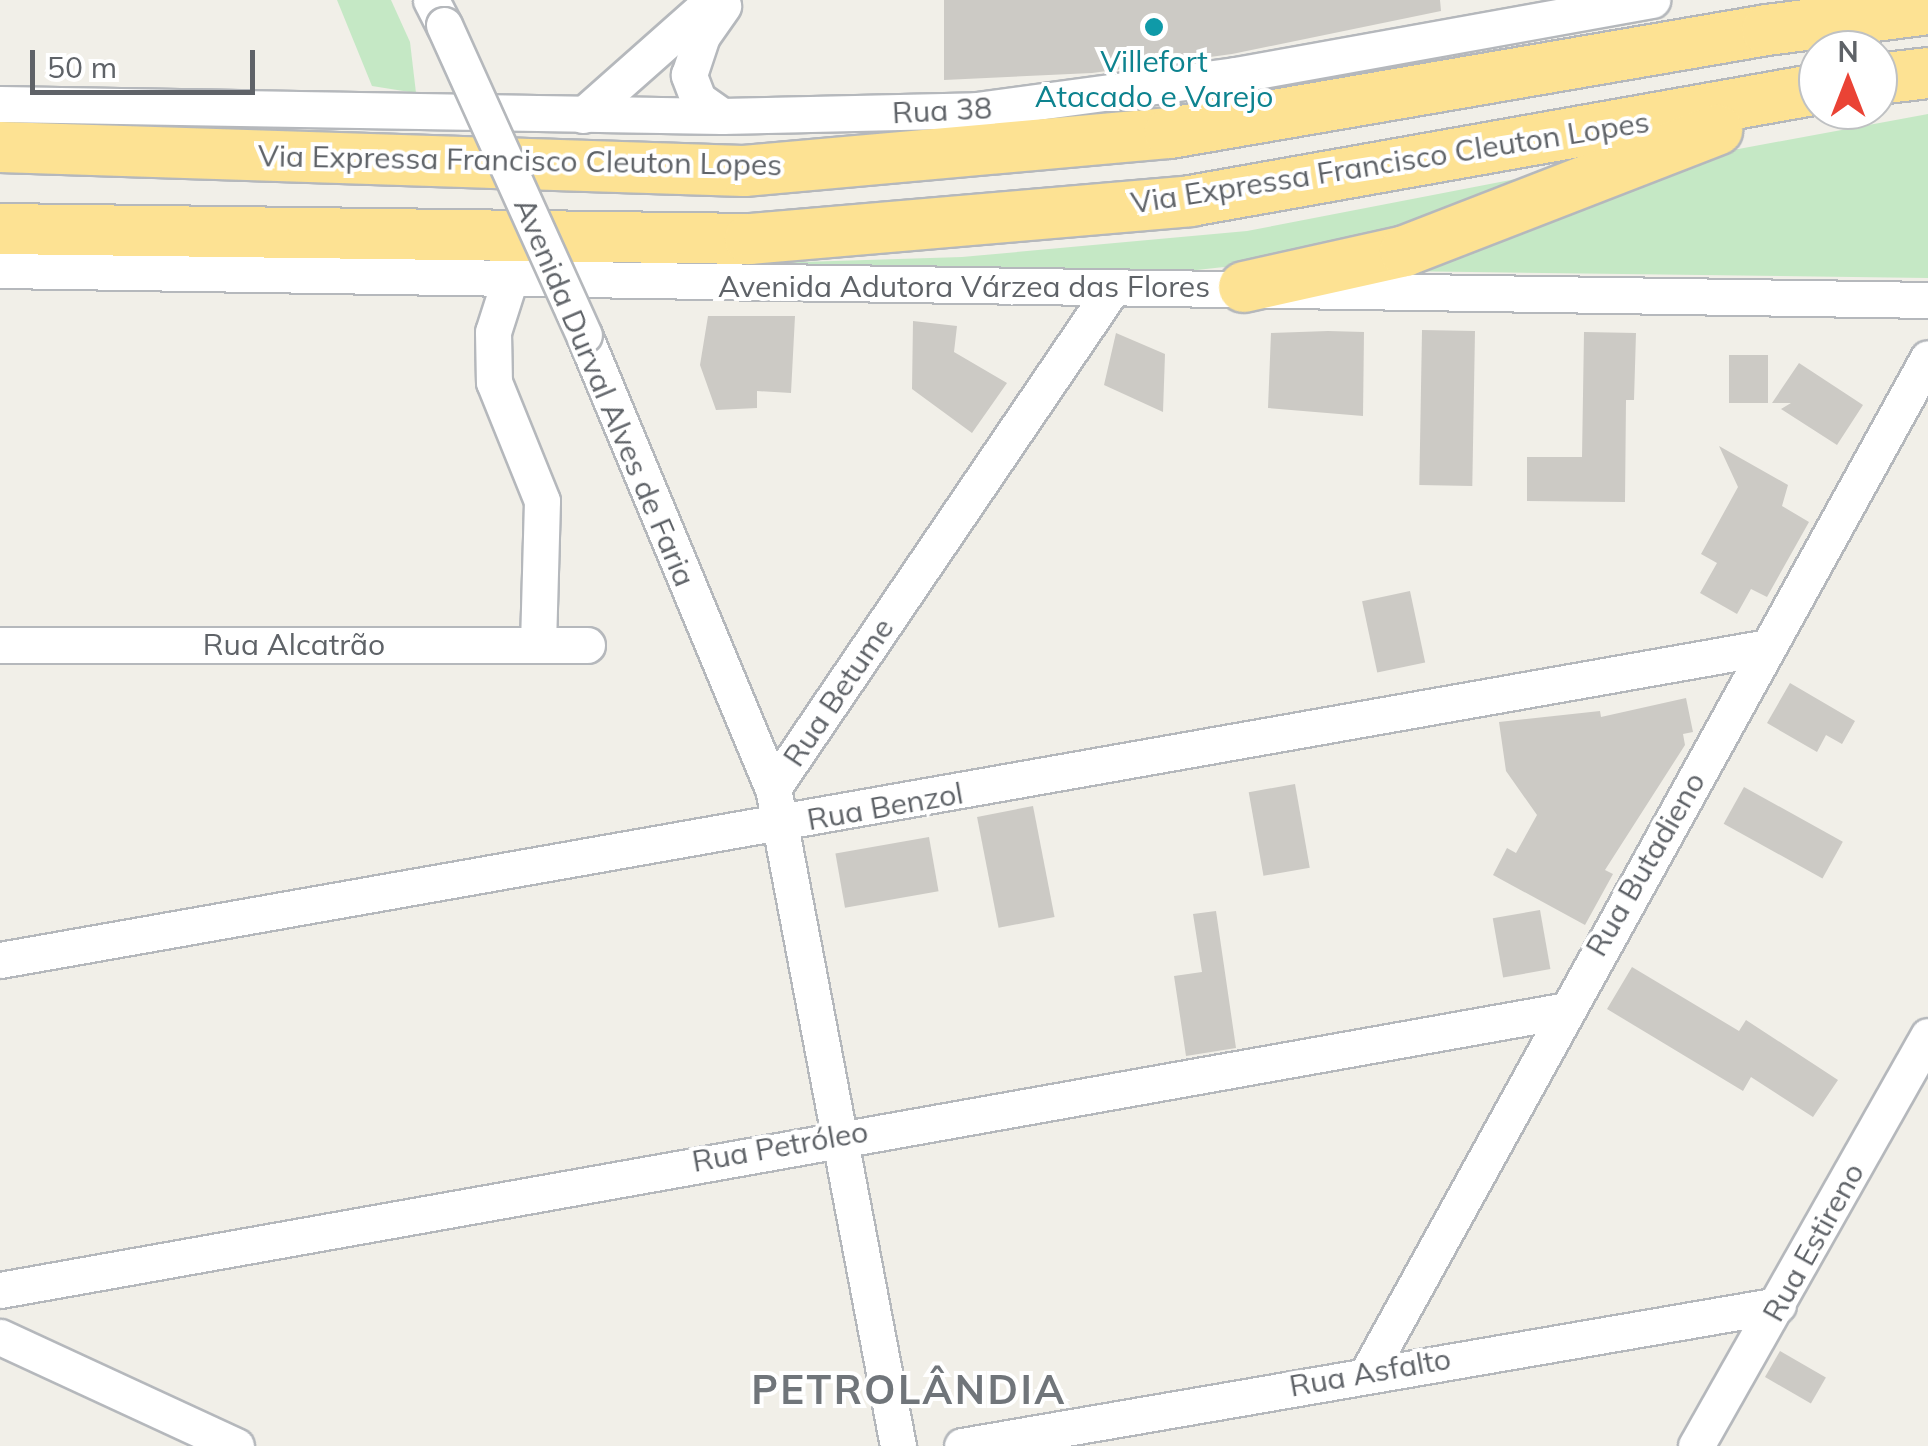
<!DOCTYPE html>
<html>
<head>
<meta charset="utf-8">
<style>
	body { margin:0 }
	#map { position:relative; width:1928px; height:1446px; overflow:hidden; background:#f1efe8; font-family:Mulish,sans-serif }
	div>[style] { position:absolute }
	.green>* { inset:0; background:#c5e8c5 }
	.building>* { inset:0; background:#cccac5; transform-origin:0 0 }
	.roads { filter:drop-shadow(2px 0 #b5b8bc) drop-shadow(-2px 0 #b5b8bc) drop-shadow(0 2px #b5b8bc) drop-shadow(0 -2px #b5b8bc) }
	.minor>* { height:35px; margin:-17.5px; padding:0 17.5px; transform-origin:17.5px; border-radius:17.5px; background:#fff }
	.highway>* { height:50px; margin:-25px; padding:0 25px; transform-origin:25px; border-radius:25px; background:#fde293 }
	.bridges { filter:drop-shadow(2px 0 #b5b8bc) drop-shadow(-2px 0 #b5b8bc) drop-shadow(0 2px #b5b8bc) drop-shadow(0 -2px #b5b8bc) }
	.minor-bridge>* { height:35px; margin:-17.5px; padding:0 17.5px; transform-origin:17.5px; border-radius:17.5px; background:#fff }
	.dots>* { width:28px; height:28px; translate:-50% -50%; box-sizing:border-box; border:5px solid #fff; border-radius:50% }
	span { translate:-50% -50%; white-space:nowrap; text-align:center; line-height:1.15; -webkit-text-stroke:8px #fff; paint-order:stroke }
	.culture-label { font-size:30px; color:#0d838f }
	.street-label { font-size:30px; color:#5f6368 }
	.district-label { font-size:40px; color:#70757a; font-weight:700; letter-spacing:2.5px }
	.north { position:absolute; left:1798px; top:30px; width:100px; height:100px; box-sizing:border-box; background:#fff; border:2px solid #bfc1c3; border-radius:50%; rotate:0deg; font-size:28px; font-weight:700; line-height:40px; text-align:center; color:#5f6368 }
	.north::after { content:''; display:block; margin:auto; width:35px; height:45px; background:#ea4335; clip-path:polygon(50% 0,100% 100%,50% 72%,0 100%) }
	.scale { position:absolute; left:30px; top:50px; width:225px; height:45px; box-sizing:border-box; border:5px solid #5f6368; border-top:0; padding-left:12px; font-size:30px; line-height:35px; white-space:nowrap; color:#5f6368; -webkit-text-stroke:8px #fff; paint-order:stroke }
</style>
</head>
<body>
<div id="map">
	<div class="green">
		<i style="clip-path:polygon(337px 0,391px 0,410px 42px,416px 93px,372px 86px)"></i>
		<i style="clip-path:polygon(1928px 114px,1928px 278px,1398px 271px,1717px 153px)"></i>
		<i style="clip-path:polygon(1578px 167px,1326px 256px,1151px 275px,572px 269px,962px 257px,1247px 231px)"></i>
	</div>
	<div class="building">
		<i style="clip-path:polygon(944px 0,1440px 0,1441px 11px,1232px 54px,1092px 73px,944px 80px)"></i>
		<i style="clip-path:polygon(708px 316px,795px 316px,791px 393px,757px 391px,757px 408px,716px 410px,700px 365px)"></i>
		<i style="clip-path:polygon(913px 321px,957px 326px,954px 352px,1007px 383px,972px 433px,912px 389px)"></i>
		<i style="clip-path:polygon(1328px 331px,1364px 332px,1363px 416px,1268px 408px,1271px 333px)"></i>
		<i style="left:1475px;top:331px;width:155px;height:53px;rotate:91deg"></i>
		<i style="clip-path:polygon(1584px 332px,1636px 333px,1634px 400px,1626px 400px,1625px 502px,1527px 501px,1527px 457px,1582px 457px)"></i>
		<i style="clip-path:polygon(1116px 333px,1165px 354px,1163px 412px,1104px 385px)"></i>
		<i style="left:1768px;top:355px;width:48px;height:39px;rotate:90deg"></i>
		<i style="clip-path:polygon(1799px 363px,1863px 405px,1837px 445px,1781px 409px,1791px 403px,1772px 403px)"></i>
		<i style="clip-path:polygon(1719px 446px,1788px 485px,1782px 506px,1809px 522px,1767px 597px,1751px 589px,1737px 614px,1700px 593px,1717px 563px,1701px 554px,1738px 487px)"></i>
		<i style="left:1410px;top:591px;width:73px;height:49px;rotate:78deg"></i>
		<i style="clip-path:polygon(1790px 683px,1855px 721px,1842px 744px,1826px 735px,1817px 752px,1767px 723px)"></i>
		<i style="clip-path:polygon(1686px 698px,1693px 732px,1683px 734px,1685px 745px,1605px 870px,1613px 874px,1585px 925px,1493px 875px,1507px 848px,1516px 853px,1537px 815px,1506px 771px,1499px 722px,1600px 711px,1601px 717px)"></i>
		<i style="left:1295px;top:784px;width:85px;height:47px;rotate:80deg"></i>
		<i style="left:1744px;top:787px;width:113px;height:42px;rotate:29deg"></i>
		<i style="left:1033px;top:806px;width:113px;height:57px;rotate:79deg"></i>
		<i style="left:929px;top:837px;width:55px;height:95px;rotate:80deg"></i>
		<i style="left:1540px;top:910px;width:60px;height:48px;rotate:80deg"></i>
		<i style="clip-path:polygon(1216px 911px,1236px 1048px,1186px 1056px,1174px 976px,1202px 972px,1193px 914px)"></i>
		<i style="clip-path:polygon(1632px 967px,1739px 1031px,1746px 1020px,1838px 1080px,1813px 1117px,1751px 1077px,1743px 1091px,1607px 1009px)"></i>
		<i style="left:1780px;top:1351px;width:53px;height:30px;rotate:30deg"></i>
	</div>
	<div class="roads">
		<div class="minor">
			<i style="left:431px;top:0;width:28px;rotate:63deg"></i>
			<i style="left:0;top:104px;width:722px;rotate:0.95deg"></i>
			<i style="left:722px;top:116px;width:255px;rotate:-1.3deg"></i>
			<i style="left:977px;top:110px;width:260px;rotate:-7.7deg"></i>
			<i style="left:1235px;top:75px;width:424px;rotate:-10.2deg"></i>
			<i style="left:583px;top:115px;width:174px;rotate:-41.5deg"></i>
			<i style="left:722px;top:116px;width:29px;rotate:-145deg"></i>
			<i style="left:698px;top:99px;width:26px;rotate:-111deg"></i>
			<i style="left:689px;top:75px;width:41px;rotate:-71.6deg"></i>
			<i style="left:702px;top:36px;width:37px;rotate:-55deg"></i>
			<i style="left:0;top:270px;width:1928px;rotate:0.89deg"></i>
			<i style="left:509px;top:282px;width:52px;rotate:107.7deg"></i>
			<i style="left:493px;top:332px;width:50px;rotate:88.9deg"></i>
			<i style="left:494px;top:382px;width:128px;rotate:68deg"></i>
			<i style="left:542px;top:501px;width:142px;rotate:91.6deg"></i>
			<i style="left:584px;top:335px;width:491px;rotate:67.4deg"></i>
			<i style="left:773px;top:788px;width:670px;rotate:79.24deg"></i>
			<i style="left:0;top:645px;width:587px"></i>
			<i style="left:773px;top:788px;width:602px;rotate:-55.83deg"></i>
			<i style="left:0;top:960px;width:1795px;rotate:-10.04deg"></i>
			<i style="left:0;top:1290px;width:1587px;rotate:-10.13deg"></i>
			<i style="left:0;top:1337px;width:260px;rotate:24.8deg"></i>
			<i style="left:1368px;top:1372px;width:1158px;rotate:-61.09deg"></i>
			<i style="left:962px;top:1446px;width:828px;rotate:-9.8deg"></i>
			<i style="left:1696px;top:1446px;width:471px;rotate:-60.5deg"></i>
		</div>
		<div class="highway">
			<i style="left:1878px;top:79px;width:50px;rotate:-6.8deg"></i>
			<i style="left:0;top:147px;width:744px;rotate:1.85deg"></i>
			<i style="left:744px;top:171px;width:428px;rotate:-5.1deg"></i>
			<i style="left:1170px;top:133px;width:606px;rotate:-9.79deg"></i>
			<i style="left:1767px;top:30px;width:162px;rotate:-7.4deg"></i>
			<i style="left:0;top:229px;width:750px;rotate:0.76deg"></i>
			<i style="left:750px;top:239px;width:442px;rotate:-4.9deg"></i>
			<i style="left:1190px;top:201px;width:638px;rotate:-10.11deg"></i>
			<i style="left:1244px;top:287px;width:165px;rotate:-12.6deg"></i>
			<i style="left:1405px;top:251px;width:335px;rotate:-21.2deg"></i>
		</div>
	</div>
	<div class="bridges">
		<div class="minor-bridge">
			<i style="left:444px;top:25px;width:340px;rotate:65.7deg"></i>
		</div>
	</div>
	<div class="dots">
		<i style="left:1154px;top:27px;background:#0f9aa8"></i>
	</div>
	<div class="culture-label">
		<span style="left:1154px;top:78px">Villefort<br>Atacado e Varejo</span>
	</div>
	<div class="street-label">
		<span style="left:942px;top:110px;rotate:-3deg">Rua 38</span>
		<span style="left:520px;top:160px;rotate:1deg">Via Expressa Francisco Cleuton Lopes</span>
		<span style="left:1390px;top:162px;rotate:-9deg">Via Expressa Francisco Cleuton Lopes</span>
		<span style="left:964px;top:286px">Avenida Adutora Várzea das Flores</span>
		<span style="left:605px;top:392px;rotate:67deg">Avenida Durval Alves de Faria</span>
		<span style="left:294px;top:644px">Rua Alcatrão</span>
		<span style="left:838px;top:692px;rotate:-56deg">Rua Betume</span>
		<span style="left:885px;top:806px;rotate:-10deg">Rua Benzol</span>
		<span style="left:1645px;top:864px;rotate:-60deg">Rua Butadieno</span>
		<span style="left:780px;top:1146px;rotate:-10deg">Rua Petróleo</span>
		<span style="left:1813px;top:1242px;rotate:-61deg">Rua Estireno</span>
		<span style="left:1370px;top:1372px;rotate:-10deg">Rua Asfalto</span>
	</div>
	<div class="district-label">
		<span style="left:909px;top:1389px">PETROLÂNDIA</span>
	</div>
	<div class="north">N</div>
	<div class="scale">50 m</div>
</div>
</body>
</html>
